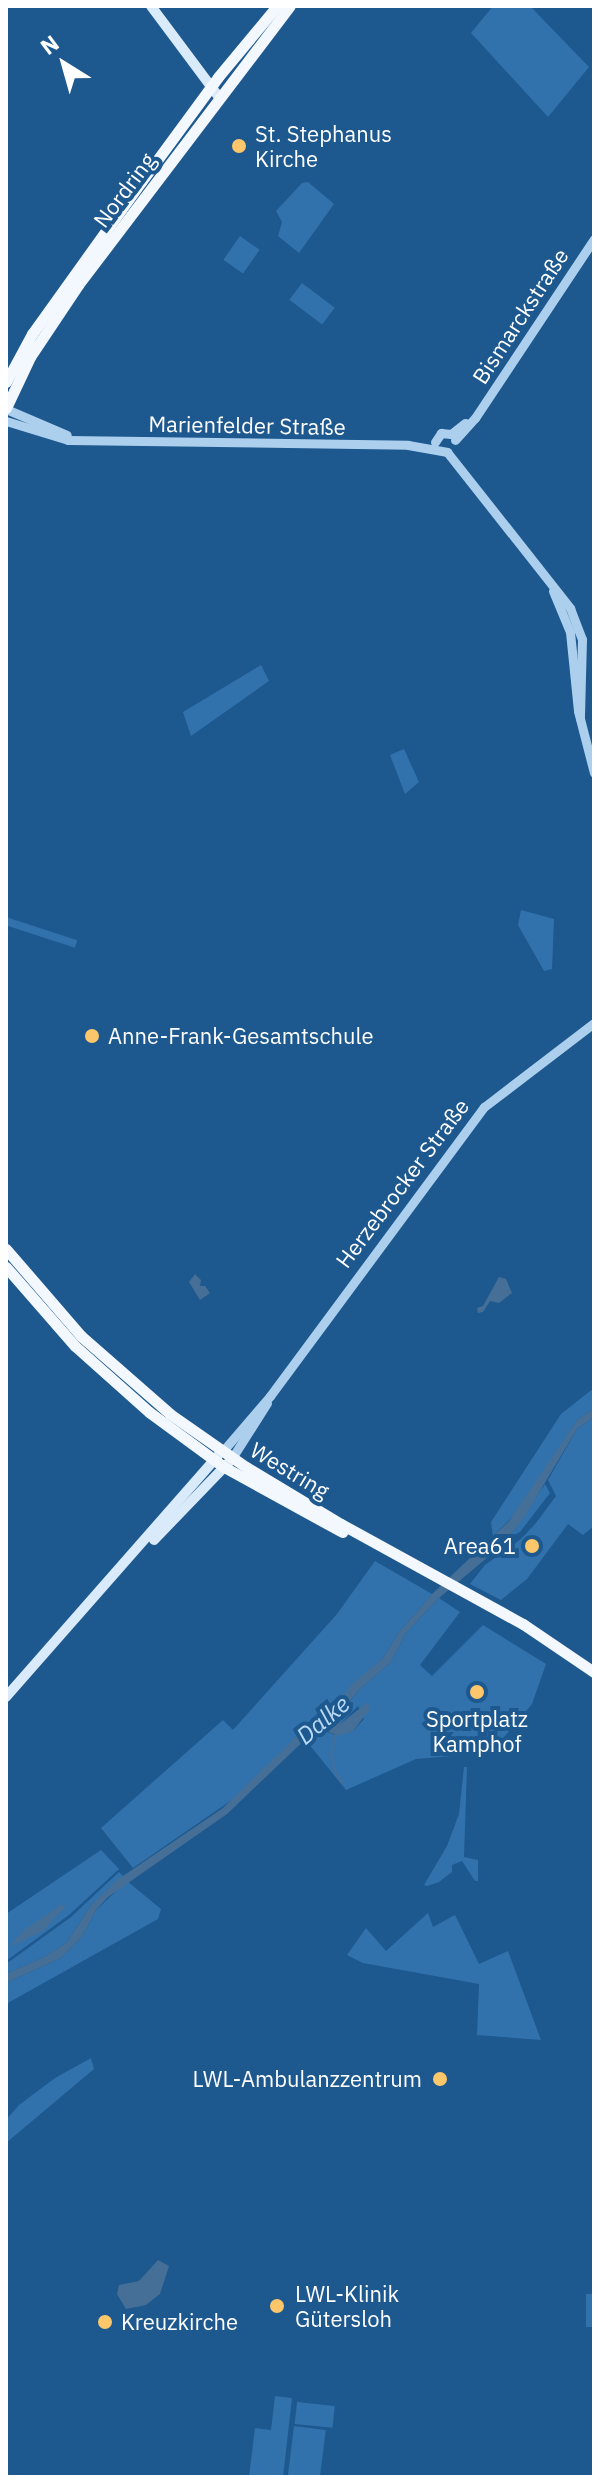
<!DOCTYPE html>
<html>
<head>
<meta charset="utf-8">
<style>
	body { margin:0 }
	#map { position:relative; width:600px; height:2483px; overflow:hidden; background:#1d588f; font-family:"IBM Plex Sans",sans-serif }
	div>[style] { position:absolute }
	.green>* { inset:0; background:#3172ad; transform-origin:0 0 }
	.water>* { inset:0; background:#456f96 }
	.stream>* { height:2px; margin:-1px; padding:0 1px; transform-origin:1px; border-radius:1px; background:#456f96 }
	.tertiary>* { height:9px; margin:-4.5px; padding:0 4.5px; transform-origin:4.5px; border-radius:4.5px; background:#accfed }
	.secondary>* { height:10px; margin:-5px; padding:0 5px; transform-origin:5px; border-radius:5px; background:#d9eafa }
	.primary>* { height:11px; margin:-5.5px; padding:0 5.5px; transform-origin:5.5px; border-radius:5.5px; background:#f3f8ff }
	.dots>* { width:22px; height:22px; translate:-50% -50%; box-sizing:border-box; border:4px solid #1d588f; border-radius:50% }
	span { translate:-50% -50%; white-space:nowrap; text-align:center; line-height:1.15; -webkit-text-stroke:8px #1d588f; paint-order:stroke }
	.poi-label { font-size:22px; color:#fff }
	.left { translate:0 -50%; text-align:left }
	.right { translate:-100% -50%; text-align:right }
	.street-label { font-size:22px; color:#fff }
	.water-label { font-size:24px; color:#b8d9f4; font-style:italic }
	.frame { position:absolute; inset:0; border:8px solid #fff; pointer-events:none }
	.north { position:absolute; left:24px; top:24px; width:80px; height:80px; -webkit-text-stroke:6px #1d588f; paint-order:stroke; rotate:323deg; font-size:22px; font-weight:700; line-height:32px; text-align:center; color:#fff }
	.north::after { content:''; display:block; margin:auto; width:28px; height:36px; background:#fff; clip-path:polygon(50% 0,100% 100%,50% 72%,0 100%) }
</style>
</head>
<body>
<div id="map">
	<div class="green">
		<i style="clip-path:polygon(493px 6px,530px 6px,589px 67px,548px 117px,471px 33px)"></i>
		<i style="clip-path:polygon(308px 182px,334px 204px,299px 253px,278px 236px,282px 222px,276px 211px,302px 183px)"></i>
		<i style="left:240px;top:236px;width:24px;height:29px;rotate:35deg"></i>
		<i style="left:302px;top:283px;width:41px;height:21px;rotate:37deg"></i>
		<i style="clip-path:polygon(261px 665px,269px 681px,191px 736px,183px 712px)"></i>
		<i style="clip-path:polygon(404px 749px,419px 782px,405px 794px,390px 755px)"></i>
		<i style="clip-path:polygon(521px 910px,554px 919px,552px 969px,544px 971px,518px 925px)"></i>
		<i style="left:6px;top:917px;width:75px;height:8px;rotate:18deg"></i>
		<i style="clip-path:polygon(594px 1388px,594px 1408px,577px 1420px,518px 1511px,493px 1536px,491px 1522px,561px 1414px)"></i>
		<i style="clip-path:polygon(594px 1417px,594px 1526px,583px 1535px,568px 1524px,527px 1579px,501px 1600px,470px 1584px,485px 1565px,521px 1539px,536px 1523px,556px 1496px,548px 1480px,577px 1429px)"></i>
		<i style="clip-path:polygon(545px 1484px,550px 1493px,520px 1532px,508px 1538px)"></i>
		<i style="clip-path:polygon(375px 1561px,432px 1594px,399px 1632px,383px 1658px,236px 1797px,133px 1868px,101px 1828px,223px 1720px,233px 1730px,337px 1614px)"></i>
		<i style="clip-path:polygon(439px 1598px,460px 1612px,420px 1665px,432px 1676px,483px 1625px,546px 1664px,532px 1704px,504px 1737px,477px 1754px,416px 1759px,346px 1790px,304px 1738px,319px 1729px,335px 1735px,353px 1731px,364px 1719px,358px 1706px,340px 1724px,336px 1720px,358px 1691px,391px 1662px,406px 1633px)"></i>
		<i style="clip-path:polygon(464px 1767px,467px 1767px,464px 1857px,478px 1860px,478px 1881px,475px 1881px,462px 1861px,452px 1865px,452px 1872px,439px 1882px,427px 1886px,424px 1885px,447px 1846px,459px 1814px)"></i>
		<i style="clip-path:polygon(101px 1850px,119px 1869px,69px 1915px,6px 1961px,6px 1914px)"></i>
		<i style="clip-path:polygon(119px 1872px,123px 1876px,91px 1905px,67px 1942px,46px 1956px,6px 1974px,6px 1964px,71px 1917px)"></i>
		<i style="clip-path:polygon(127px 1881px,161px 1909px,158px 1919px,6px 2004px,6px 1983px,61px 1958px,82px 1937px,96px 1910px)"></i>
		<i style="clip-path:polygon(428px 1913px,433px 1927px,455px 1915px,479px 1964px,508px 1951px,541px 2040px,477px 2035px,479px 1984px,363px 1963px,347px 1955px,366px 1928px,386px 1951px)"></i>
		<i style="clip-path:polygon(91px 2058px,94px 2069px,6px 2143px,6px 2120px,19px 2105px,55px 2078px)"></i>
		<i style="left:594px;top:2294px;width:33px;height:8px;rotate:90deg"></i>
		<i style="clip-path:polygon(275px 2396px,292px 2398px,283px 2477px,249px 2477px,255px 2428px,271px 2430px)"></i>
		<i style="left:297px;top:2402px;width:38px;height:22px;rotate:6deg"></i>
		<i style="left:294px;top:2426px;width:32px;height:51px;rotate:7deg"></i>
	</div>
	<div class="water">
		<i style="clip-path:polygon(195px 1274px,201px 1280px,200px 1286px,205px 1286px,210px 1293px,200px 1300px,189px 1282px)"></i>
		<i style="clip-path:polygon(499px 1277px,506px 1279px,512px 1293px,499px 1303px,490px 1301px,483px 1312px,478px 1313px,477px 1308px,483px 1306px)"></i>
		<i style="clip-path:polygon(594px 1408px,594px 1417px,577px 1429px,525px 1516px,501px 1546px,439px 1598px,406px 1633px,391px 1662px,358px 1691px,336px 1719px,340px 1724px,368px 1702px,370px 1709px,353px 1731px,338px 1736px,322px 1729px,313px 1732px,227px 1814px,108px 1897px,96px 1910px,82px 1937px,61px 1958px,6px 1983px,6px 1974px,46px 1956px,67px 1942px,91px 1905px,117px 1880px,223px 1808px,309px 1724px,336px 1706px,351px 1685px,383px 1658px,399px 1632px,432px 1594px,509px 1521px,577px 1420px)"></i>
		<i style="clip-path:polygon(61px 1905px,66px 1906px,43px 1931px,9px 1947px,24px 1930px)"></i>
		<i style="clip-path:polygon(158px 2260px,169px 2266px,160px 2294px,146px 2305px,126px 2309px,117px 2294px,119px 2285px,139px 2281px)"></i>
	</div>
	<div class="stream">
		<i style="left:335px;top:1736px;width:18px;rotate:103deg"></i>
		<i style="left:331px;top:1754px;width:21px;rotate:76deg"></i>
		<i style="left:336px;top:1774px;width:11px;rotate:56deg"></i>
	</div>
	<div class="tertiary">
		<i style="left:6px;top:409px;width:66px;rotate:23.1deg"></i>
		<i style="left:6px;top:421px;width:65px;rotate:17deg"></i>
		<i style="left:68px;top:440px;width:340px;rotate:0.8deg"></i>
		<i style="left:408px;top:445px;width:40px;rotate:10deg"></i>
		<i style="left:447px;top:452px;width:199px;rotate:51.7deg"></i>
		<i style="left:570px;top:608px;width:33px;rotate:69deg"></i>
		<i style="left:582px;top:639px;width:79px;rotate:91.5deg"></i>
		<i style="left:451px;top:434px;width:18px;rotate:-38deg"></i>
		<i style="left:455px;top:440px;width:30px;rotate:-48deg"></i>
		<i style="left:475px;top:418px;width:215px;rotate:-56.4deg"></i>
		<i style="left:435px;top:442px;width:11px;rotate:-56deg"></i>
		<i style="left:441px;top:433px;width:10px;rotate:6deg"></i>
		<i style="left:553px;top:591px;width:44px;rotate:67.5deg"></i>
		<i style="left:570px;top:632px;width:79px;rotate:84.2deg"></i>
		<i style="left:578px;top:711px;width:64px;rotate:75.5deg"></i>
		<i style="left:222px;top:1452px;width:74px;rotate:-49.4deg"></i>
		<i style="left:270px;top:1396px;width:360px;rotate:-53.5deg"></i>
		<i style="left:484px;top:1107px;width:138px;rotate:-37.4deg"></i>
		<i style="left:232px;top:1458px;width:65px;rotate:-57.5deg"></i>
	</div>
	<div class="secondary">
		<i style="left:151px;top:6px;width:112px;rotate:53.3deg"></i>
		<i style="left:154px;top:1540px;width:108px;rotate:-46.1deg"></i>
		<i style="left:6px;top:1697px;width:321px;rotate:-48.7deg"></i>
	</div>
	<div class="primary">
		<i style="left:6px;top:382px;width:55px;rotate:-61.6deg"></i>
		<i style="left:32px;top:334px;width:187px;rotate:-54.4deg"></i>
		<i style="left:141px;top:182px;width:130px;rotate:-53.7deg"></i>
		<i style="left:218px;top:77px;width:92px;rotate:-50.3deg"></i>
		<i style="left:6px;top:408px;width:56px;rotate:-64.8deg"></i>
		<i style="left:30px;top:357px;width:87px;rotate:-56.3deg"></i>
		<i style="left:78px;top:285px;width:350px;rotate:-52.8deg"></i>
		<i style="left:6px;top:1249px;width:115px;rotate:49.2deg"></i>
		<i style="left:81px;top:1336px;width:118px;rotate:41.2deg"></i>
		<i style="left:170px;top:1414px;width:93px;rotate:34.9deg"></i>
		<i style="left:246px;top:1467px;width:111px;rotate:31deg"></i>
		<i style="left:341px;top:1524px;width:208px;rotate:28.8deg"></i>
		<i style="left:523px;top:1624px;width:86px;rotate:34.1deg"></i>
		<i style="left:6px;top:1267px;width:105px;rotate:48.9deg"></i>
		<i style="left:75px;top:1346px;width:99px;rotate:41.7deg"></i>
		<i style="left:149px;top:1412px;width:93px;rotate:36.3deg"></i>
		<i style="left:224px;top:1467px;width:135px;rotate:28.8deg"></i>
	</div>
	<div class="dots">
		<i style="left:239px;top:146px;background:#fcc76b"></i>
		<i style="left:92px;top:1036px;background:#fcc76b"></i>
		<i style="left:532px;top:1546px;background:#fcc76b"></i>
		<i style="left:477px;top:1692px;background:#fcc76b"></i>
		<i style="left:440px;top:2079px;background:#fcc76b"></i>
		<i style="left:277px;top:2306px;background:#fcc76b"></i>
		<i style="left:105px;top:2322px;background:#fcc76b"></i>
	</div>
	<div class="poi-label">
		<span class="left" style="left:255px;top:146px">St. Stephanus<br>Kirche</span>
		<span class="left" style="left:108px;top:1036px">Anne-Frank-Gesamtschule</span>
		<span class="right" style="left:516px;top:1546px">Area61</span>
		<span style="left:477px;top:1731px">Sportplatz<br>Kamphof</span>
		<span class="right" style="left:422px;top:2079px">LWL-Ambulanzzentrum</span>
		<span class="left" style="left:295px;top:2306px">LWL-Klinik<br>Gütersloh</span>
		<span class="left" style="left:121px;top:2322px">Kreuzkirche</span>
	</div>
	<div class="street-label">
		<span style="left:124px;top:190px;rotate:-53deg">Nordring</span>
		<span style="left:520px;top:316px;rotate:-57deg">Bismarckstraße</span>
		<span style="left:247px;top:425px;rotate:1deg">Marienfelder Straße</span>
		<span style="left:402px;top:1183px;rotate:-53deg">Herzebrocker Straße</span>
		<span style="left:290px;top:1470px;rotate:31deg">Westring</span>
	</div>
	<div class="water-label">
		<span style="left:323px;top:1720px;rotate:-40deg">Dalke</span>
	</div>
	<div class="frame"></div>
	<div class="north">N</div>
</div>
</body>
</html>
